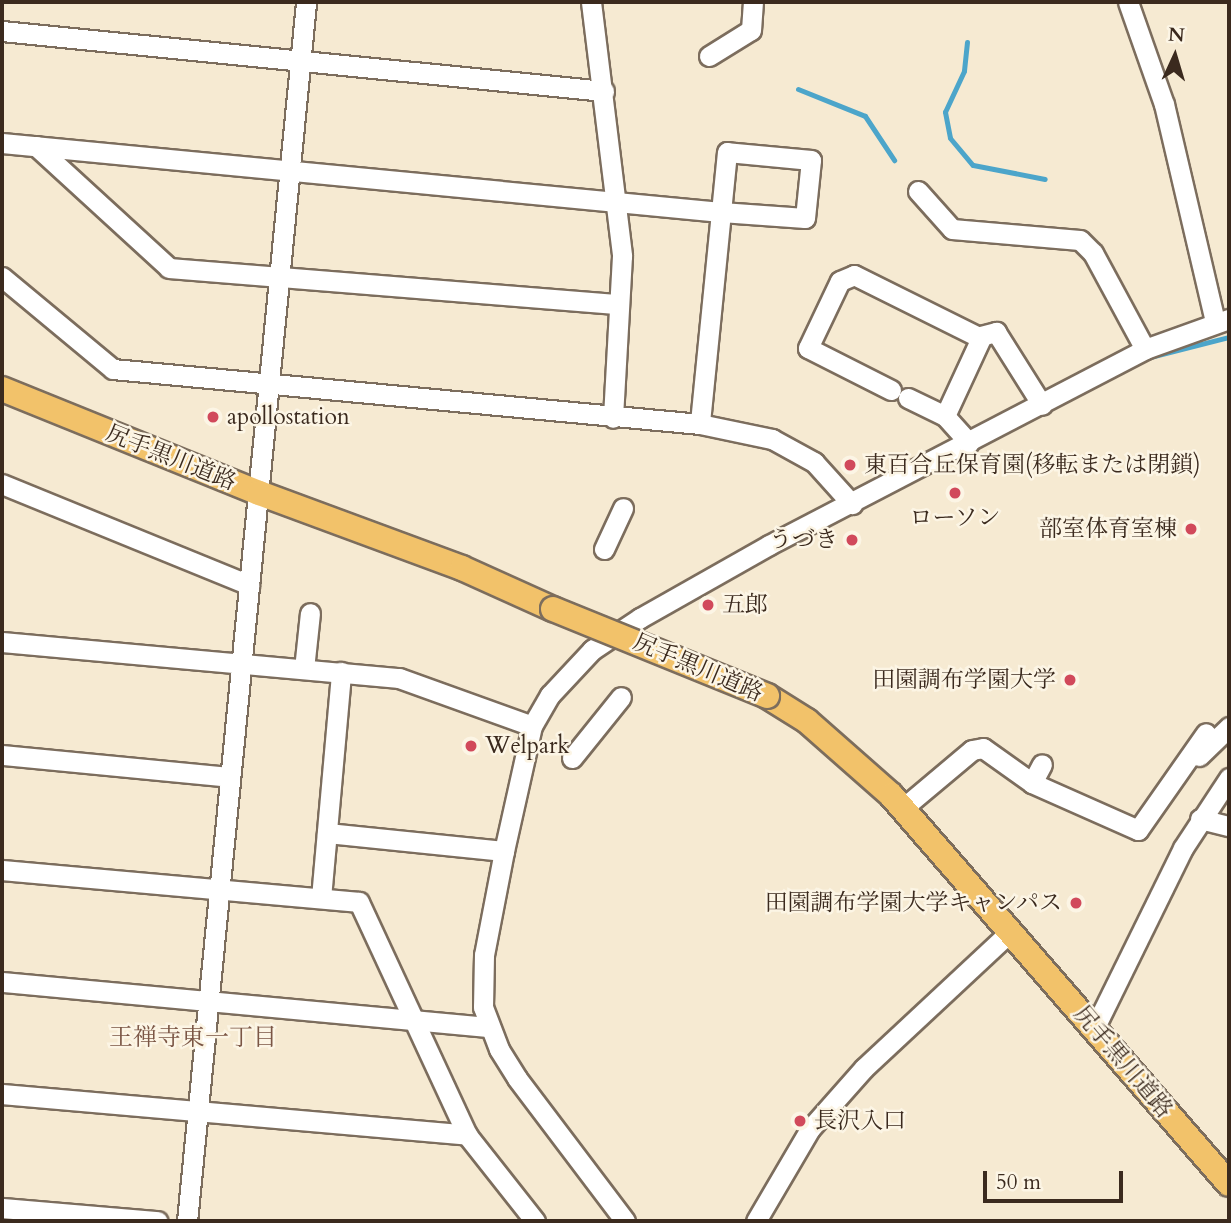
<!DOCTYPE html>
<html>
<head>
<meta charset="utf-8">
<style>
	body { margin:0 }
	#map { position:relative; width:1231px; height:1223px; overflow:hidden; background:#f6ead2; font-family:Cardo,"Noto Serif JP",serif }
	div>[style] { position:absolute }
	.stream>* { height:5px; margin:-2.5px; padding:0 2.5px; transform-origin:2.5px; border-radius:2.5px; background:#4ca5ca }
	.roads { filter:drop-shadow(2px 0 #7c6d5d) drop-shadow(-2px 0 #7c6d5d) drop-shadow(0 2px #7c6d5d) drop-shadow(0 -2px #7c6d5d) }
	.minor>* { height:19px; margin:-9.5px; padding:0 9.5px; transform-origin:9.5px; border-radius:9.5px; background:#fff }
	.major>* { height:24px; margin:-12px; padding:0 12px; transform-origin:12px; border-radius:12px; background:#f2c26a }
	.bridges { filter:drop-shadow(2px 0 #7c6d5d) drop-shadow(-2px 0 #7c6d5d) drop-shadow(0 2px #7c6d5d) drop-shadow(0 -2px #7c6d5d) }
	.major-bridge>* { height:24px; margin:-12px; padding:0 12px; transform-origin:12px; border-radius:12px; background:#f2c26a }
	.dots>* { width:19px; height:19px; translate:-50% -50%; box-sizing:border-box; border:4px solid #fcf5e5; border-radius:50% }
	span { translate:-50% -50%; white-space:nowrap; text-align:center; line-height:1.15; -webkit-text-stroke:5px #fcf5e5; paint-order:stroke }
	.poi-label { font-size:23px; color:#3b2a1e }
	.left { translate:0 -50%; text-align:left }
	.right { translate:-100% -50%; text-align:right }
	.street-label { font-size:23px; color:#3b2a1e }
	.neighbourhood-label { font-size:24px; color:#7b5645 }
	.frame { position:absolute; inset:0; border:4px solid #3b2a1e; pointer-events:none }
	.north { position:absolute; left:1140px; top:21px; width:70px; height:70px; -webkit-text-stroke:5px #fcf5e5; paint-order:stroke; rotate:4deg; font-size:19px; font-weight:700; line-height:28px; text-align:center; color:#3b2a1e }
	.north::after { content:''; display:block; margin:auto; width:24px; height:32px; background:#3b2a1e; clip-path:polygon(50% 0,100% 100%,50% 72%,0 100%) }
	.scale { position:absolute; left:983px; top:1171px; width:140px; height:32px; box-sizing:border-box; border:4px solid #3b2a1e; border-top:0; padding-left:9px; font-size:21px; line-height:24px; white-space:nowrap; color:#3b2a1e; -webkit-text-stroke:5px #fcf5e5; paint-order:stroke }
</style>
</head>
<body>
<div id="map">
	<div class="stream">
		<i style="left:967px;top:42px;width:29px;rotate:96deg"></i>
		<i style="left:964px;top:71px;width:45px;rotate:114.9deg"></i>
		<i style="left:945px;top:112px;width:26px;rotate:79deg"></i>
		<i style="left:950px;top:138px;width:35px;rotate:50deg"></i>
		<i style="left:973px;top:165px;width:73px;rotate:11deg"></i>
		<i style="left:798px;top:89px;width:72px;rotate:21.9deg"></i>
		<i style="left:865px;top:116px;width:53px;rotate:56.6deg"></i>
		<i style="left:1142px;top:359px;width:90px;rotate:-14.2deg"></i>
	</div>
	<div class="roads">
		<div class="minor">
			<i style="left:591px;top:2px;width:256px;rotate:83deg"></i>
			<i style="left:622px;top:256px;width:162px;rotate:93.2deg"></i>
			<i style="left:1128px;top:2px;width:108px;rotate:70.6deg"></i>
			<i style="left:1164px;top:104px;width:224px;rotate:76.8deg"></i>
			<i style="left:2px;top:31px;width:605px;rotate:5.69deg"></i>
			<i style="left:709px;top:56px;width:49px;rotate:-31.8deg"></i>
			<i style="left:751px;top:30px;width:28px;rotate:-86deg"></i>
			<i style="left:2px;top:143px;width:722px;rotate:5.48deg"></i>
			<i style="left:721px;top:212px;width:84px;rotate:4.1deg"></i>
			<i style="left:805px;top:218px;width:58px;rotate:-84.1deg"></i>
			<i style="left:811px;top:160px;width:84px;rotate:-174.6deg"></i>
			<i style="left:727px;top:152px;width:60px;rotate:95.7deg"></i>
			<i style="left:721px;top:212px;width:213px;rotate:95.7deg"></i>
			<i style="left:36px;top:146px;width:180px;rotate:42.5deg"></i>
			<i style="left:169px;top:268px;width:451px;rotate:4.6deg"></i>
			<i style="left:918px;top:191px;width:51px;rotate:48.2deg"></i>
			<i style="left:952px;top:229px;width:128px;rotate:4.9deg"></i>
			<i style="left:1080px;top:240px;width:18px;rotate:45deg"></i>
			<i style="left:1093px;top:253px;width:109px;rotate:61.6deg"></i>
			<i style="left:2px;top:277px;width:144px;rotate:39.7deg"></i>
			<i style="left:113px;top:369px;width:590px;rotate:5.35deg"></i>
			<i style="left:700px;top:424px;width:74px;rotate:11.8deg"></i>
			<i style="left:772px;top:439px;width:48px;rotate:28.7deg"></i>
			<i style="left:814px;top:462px;width:57px;rotate:47.9deg"></i>
			<i style="left:977px;top:337px;width:20px;rotate:-15deg"></i>
			<i style="left:996px;top:332px;width:86px;rotate:57.8deg"></i>
			<i style="left:891px;top:390px;width:93px;rotate:-153.2deg"></i>
			<i style="left:808px;top:348px;width:74px;rotate:-64.5deg"></i>
			<i style="left:840px;top:281px;width:15px;rotate:-23deg"></i>
			<i style="left:854px;top:275px;width:142px;rotate:26.4deg"></i>
			<i style="left:981px;top:338px;width:86px;rotate:114.8deg"></i>
			<i style="left:945px;top:416px;width:36px;rotate:48deg"></i>
			<i style="left:908px;top:398px;width:41px;rotate:25.9deg"></i>
			<i style="left:2px;top:484px;width:267px;rotate:22.2deg"></i>
			<i style="left:604px;top:549px;width:45px;rotate:-65.1deg"></i>
			<i style="left:2px;top:642px;width:399px;rotate:5.2deg"></i>
			<i style="left:399px;top:678px;width:141px;rotate:19.8deg"></i>
			<i style="left:304px;top:669px;width:56px;rotate:-83.9deg"></i>
			<i style="left:2px;top:755px;width:229px;rotate:5.5deg"></i>
			<i style="left:1199px;top:756px;width:42px;rotate:-44deg"></i>
			<i style="left:572px;top:758px;width:78px;rotate:-51.2deg"></i>
			<i style="left:1032px;top:783px;width:21px;rotate:-62deg"></i>
			<i style="left:903px;top:808px;width:90px;rotate:-40deg"></i>
			<i style="left:972px;top:750px;width:11px;rotate:-10deg"></i>
			<i style="left:983px;top:748px;width:60px;rotate:35.5deg"></i>
			<i style="left:1032px;top:783px;width:116px;rotate:23.9deg"></i>
			<i style="left:1138px;top:830px;width:118px;rotate:-55deg"></i>
			<i style="left:1200px;top:819px;width:30px;rotate:14deg"></i>
			<i style="left:327px;top:833px;width:178px;rotate:5.8deg"></i>
			<i style="left:2px;top:870px;width:358px;rotate:5.1deg"></i>
			<i style="left:359px;top:902px;width:257px;rotate:65.1deg"></i>
			<i style="left:467px;top:1135px;width:110px;rotate:51.7deg"></i>
			<i style="left:321px;top:898px;width:227px;rotate:-84.9deg"></i>
			<i style="left:2px;top:982px;width:489px;rotate:5.3deg"></i>
			<i style="left:1095px;top:1027px;width:199px;rotate:-63.8deg"></i>
			<i style="left:1183px;top:848px;width:84px;rotate:-56.7deg"></i>
			<i style="left:2px;top:1094px;width:467px;rotate:5deg"></i>
			<i style="left:2px;top:1208px;width:156px;rotate:4.8deg"></i>
			<i style="left:187px;top:1221px;width:1225px;rotate:-84.42deg"></i>
			<i style="left:625px;top:1221px;width:179px;rotate:-127.1deg"></i>
			<i style="left:517px;top:1078px;width:34px;rotate:-122deg"></i>
			<i style="left:499px;top:1049px;width:45px;rotate:-110.9deg"></i>
			<i style="left:483px;top:1007px;width:52px;rotate:-88.9deg"></i>
			<i style="left:484px;top:955px;width:106px;rotate:-79.1deg"></i>
			<i style="left:504px;top:851px;width:128px;rotate:-77.4deg"></i>
			<i style="left:532px;top:726px;width:36px;rotate:-60deg"></i>
			<i style="left:550px;top:695px;width:62px;rotate:-47deg"></i>
			<i style="left:592px;top:650px;width:58px;rotate:-33.7deg"></i>
			<i style="left:640px;top:618px;width:148px;rotate:-29.5deg"></i>
			<i style="left:769px;top:545px;width:424px;rotate:-27.5deg"></i>
			<i style="left:1145px;top:349px;width:89px;rotate:-19.7deg"></i>
			<i style="left:756px;top:1221px;width:107px;rotate:-59.6deg"></i>
			<i style="left:810px;top:1129px;width:81px;rotate:-48.5deg"></i>
			<i style="left:864px;top:1068px;width:201px;rotate:-43deg"></i>
		</div>
		<div class="major">
			<i style="left:2px;top:389px;width:277px;rotate:22deg"></i>
			<i style="left:259px;top:493px;width:216px;rotate:20.3deg"></i>
			<i style="left:462px;top:568px;width:100px;rotate:24.3deg"></i>
			<i style="left:767px;top:696px;width:47px;rotate:32deg"></i>
			<i style="left:807px;top:721px;width:112px;rotate:41.4deg"></i>
			<i style="left:891px;top:795px;width:515px;rotate:49.01deg"></i>
		</div>
	</div>
	<div class="bridges">
		<div class="major-bridge">
			<i style="left:553px;top:609px;width:231px;rotate:22.1deg"></i>
		</div>
	</div>
	<div class="dots">
		<i style="left:213px;top:417px;background:#d1495b"></i>
		<i style="left:850px;top:465px;background:#d1495b"></i>
		<i style="left:955px;top:493px;background:#d1495b"></i>
		<i style="left:1191px;top:529px;background:#d1495b"></i>
		<i style="left:852px;top:540px;background:#d1495b"></i>
		<i style="left:708px;top:605px;background:#d1495b"></i>
		<i style="left:1070px;top:680px;background:#d1495b"></i>
		<i style="left:471px;top:746px;background:#d1495b"></i>
		<i style="left:1076px;top:903px;background:#d1495b"></i>
		<i style="left:800px;top:1121px;background:#d1495b"></i>
	</div>
	<div class="poi-label">
		<span class="left" style="left:227px;top:417px">apollostation</span>
		<span class="left" style="left:864px;top:465px">東百合丘保育園(移転または閉鎖)</span>
		<span style="left:955px;top:518px">ローソン</span>
		<span class="right" style="left:1177px;top:529px">部室体育室棟</span>
		<span class="right" style="left:838px;top:540px">うづき</span>
		<span class="left" style="left:722px;top:605px">五郎</span>
		<span class="right" style="left:1056px;top:680px">田園調布学園大学</span>
		<span class="left" style="left:485px;top:746px">Welpark</span>
		<span class="right" style="left:1062px;top:903px">田園調布学園大学キャンパス</span>
		<span class="left" style="left:814px;top:1121px">長沢入口</span>
	</div>
	<div class="street-label">
		<span style="left:171px;top:458px;rotate:22deg">尻手黒川道路</span>
		<span style="left:698px;top:668px;rotate:23deg">尻手黒川道路</span>
		<span style="left:1123px;top:1062px;rotate:50deg">尻手黒川道路</span>
	</div>
	<div class="neighbourhood-label">
		<span style="left:193px;top:1038px">王禅寺東一丁目</span>
	</div>
	<div class="frame"></div>
	<div class="north">N</div>
	<div class="scale">50 m</div>
</div>
</body>
</html>
